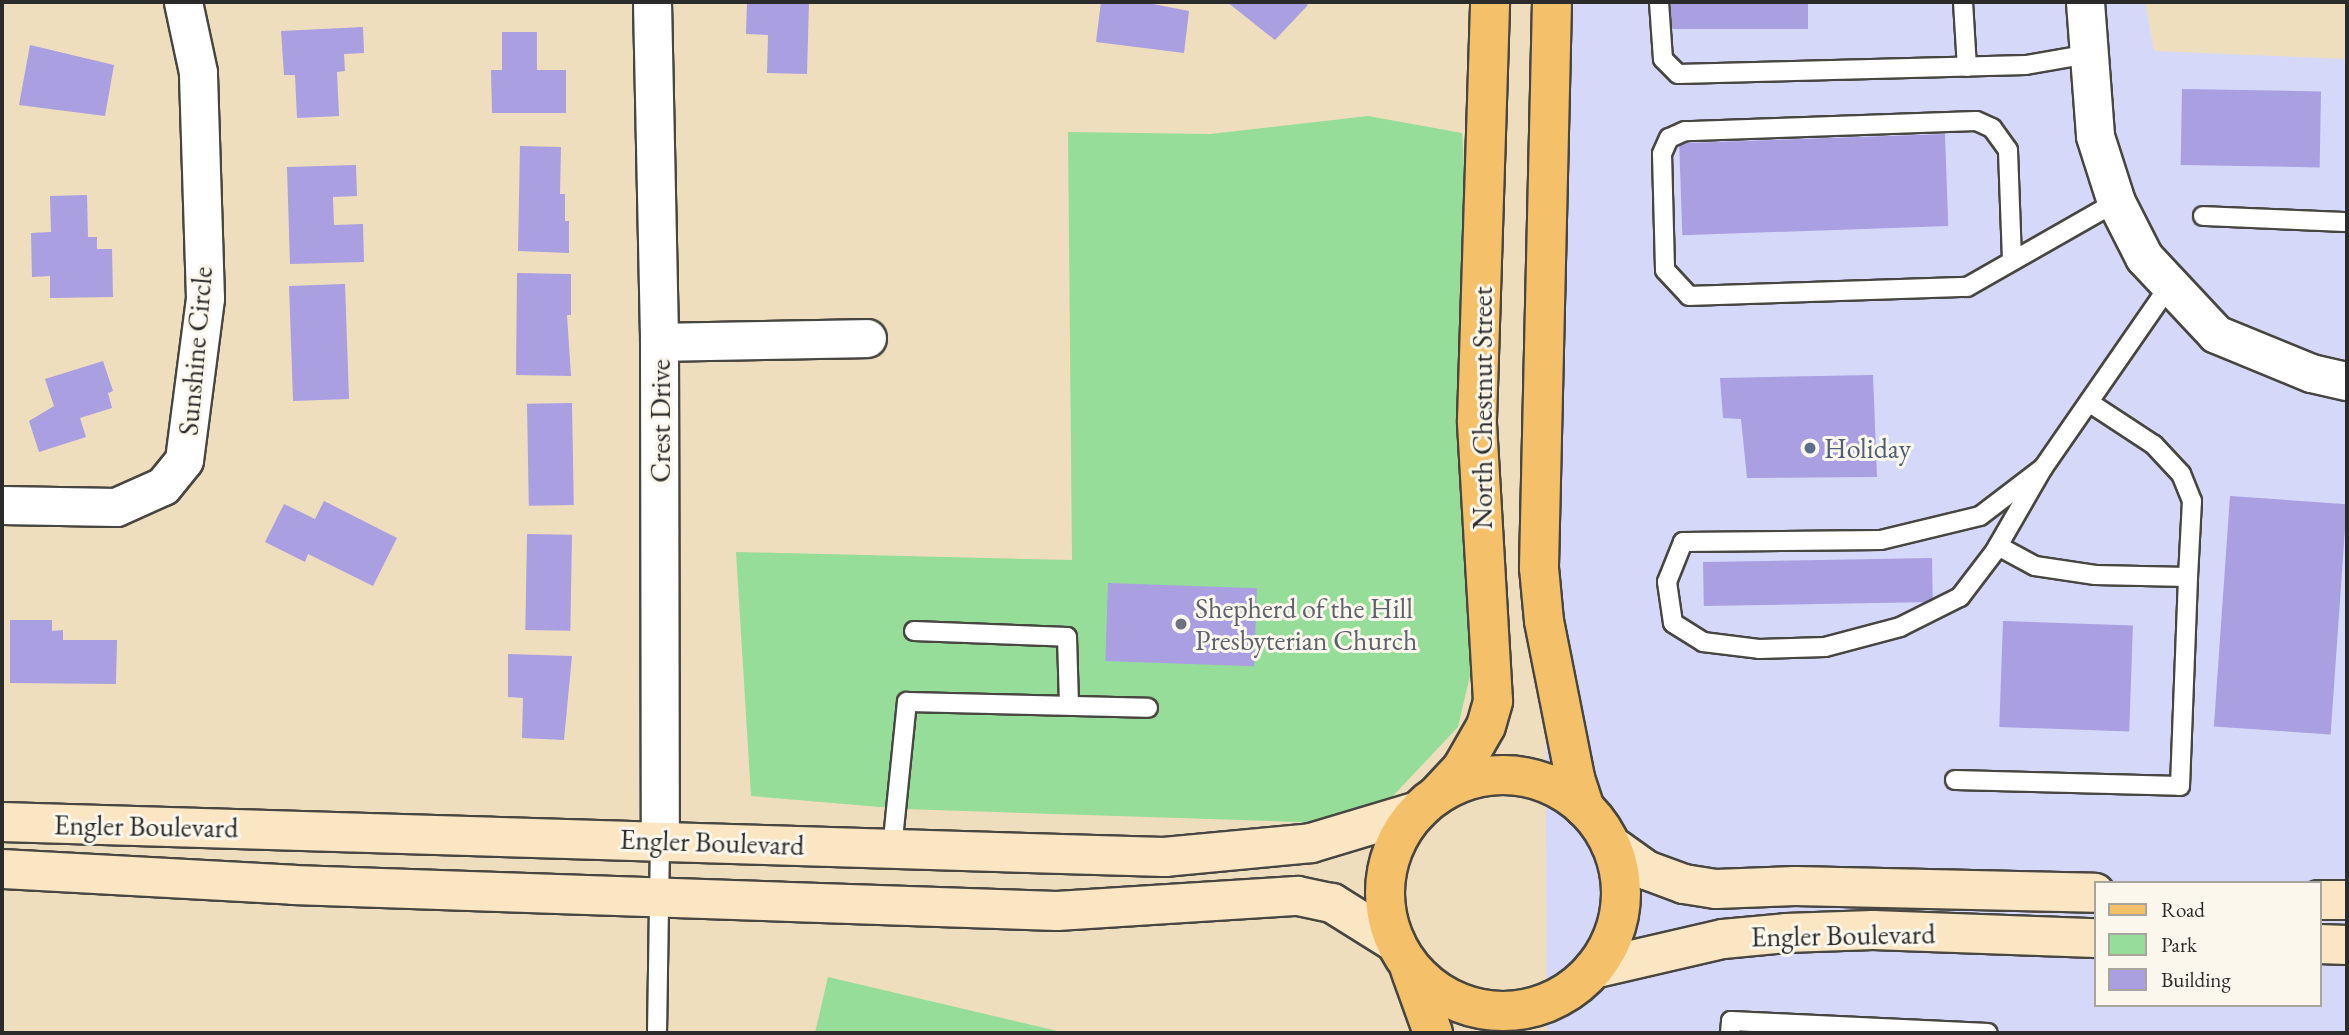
<!DOCTYPE html>
<html>
<head>
<meta charset="utf-8">
<style>
	body { margin:0 }
	#map { position:relative; width:2349px; height:1035px; overflow:hidden; background:#eedebd; font-family:"EB Garamond",serif }
	div>[style] { position:absolute }
	.built>* { inset:0; background:#d5d8f9 }
	.green>* { inset:0; background:#95dd98 }
	.building>* { inset:0; background:#a99fe1; transform-origin:0 0 }
	.roads { filter:drop-shadow(2px 0 #484641) drop-shadow(-2px 0 #484641) drop-shadow(0 2px #484641) drop-shadow(0 -2px #484641) }
	.service>* { height:18px; margin:-9px; padding:0 9px; transform-origin:9px; border-radius:9px; background:#fff }
	.minor>* { height:37px; margin:-18.5px; padding:0 18.5px; transform-origin:18.5px; border-radius:18.5px; background:#fff }
	.secondary>* { height:38px; margin:-19px; padding:0 19px; transform-origin:19px; border-radius:19px; background:#fbe6c3 }
	.primary>* { height:38px; margin:-19px; padding:0 19px; transform-origin:19px; border-radius:19px; background:#f4c16a }
	.primary>.ring { margin:-19px; padding:0; box-sizing:content-box; background:none; border:38px solid #f4c16a; border-radius:50% }
	.dots>* { width:19px; height:19px; translate:-50% -50%; box-sizing:border-box; border:4px solid #fbf7ec; border-radius:50% }
	span { translate:-50% -50%; white-space:nowrap; text-align:center; line-height:1.15; -webkit-text-stroke:6px #fbf7ec; paint-order:stroke }
	.street-label { font-size:28px; color:#2b2b2b }
	.service-label { font-size:28px; color:#4e5e75 }
	.left { translate:0 -50%; text-align:left }
	.worship-label { font-size:28px; color:#5b616d }
	.frame { position:absolute; inset:0; border:4px solid #2b2b2b; pointer-events:none }
	.legend { position:absolute; left:2094px; top:881px; width:228px; height:126px; box-sizing:border-box; background:#fbf7ec; border:2px solid #a8a59f; margin:0; padding:9px 12px; list-style:none; font-size:21px; color:#2b2b2b }
	.legend li { display:flex; align-items:center; gap:14px; height:35px }
	.legend b { width:35px; border:2px solid #a8a59f }
</style>
</head>
<body>
<div id="map">
	<div class="built">
		<i style="clip-path:polygon(1549px 2px,2145px 2px,2154px 51px,2347px 59px,2347px 913px,2319px 883px,2095px 883px,2095px 1005px,2319px 1005px,2319px 913px,2347px 915px,2347px 1033px,1547px 1033px,1544px 382px)"></i>
	</div>
	<div class="green">
		<i style="clip-path:polygon(1368px 116px,1462px 133px,1471px 276px,1459px 473px,1475px 654px,1458px 727px,1392px 797px,1330px 823px,904px 809px,751px 796px,736px 552px,1072px 560px,1068px 132px,1210px 134px)"></i>
		<i style="clip-path:polygon(828px 977px,1066px 1033px,815px 1033px)"></i>
	</div>
	<div class="building">
		<i style="clip-path:polygon(747px 2px,809px 2px,807px 74px,767px 73px,768px 35px,746px 34px)"></i>
		<i style="clip-path:polygon(1101px 2px,1143px 2px,1189px 11px,1184px 53px,1096px 42px)"></i>
		<i style="clip-path:polygon(1227px 2px,1303px 2px,1308px 5px,1275px 40px)"></i>
		<i style="left:1671px;top:2px;width:137px;height:27px"></i>
		<i style="clip-path:polygon(363px 27px,364px 53px,344px 54px,345px 71px,337px 72px,339px 116px,297px 118px,295px 75px,284px 75px,281px 31px)"></i>
		<i style="clip-path:polygon(502px 32px,537px 32px,537px 70px,566px 70px,566px 113px,492px 113px,491px 70px,502px 70px)"></i>
		<i style="clip-path:polygon(30px 45px,114px 65px,105px 116px,19px 105px)"></i>
		<i style="left:2182px;top:89px;width:139px;height:76px;rotate:1deg"></i>
		<i style="left:1945px;top:134px;width:92px;height:266px;rotate:88deg"></i>
		<i style="clip-path:polygon(520px 146px,561px 147px,560px 194px,565px 194px,565px 221px,569px 221px,569px 253px,518px 251px)"></i>
		<i style="clip-path:polygon(356px 165px,357px 196px,333px 197px,334px 225px,363px 224px,364px 262px,290px 264px,287px 167px)"></i>
		<i style="clip-path:polygon(87px 195px,88px 237px,97px 237px,97px 249px,112px 249px,113px 297px,50px 298px,50px 276px,32px 277px,31px 233px,51px 232px,50px 196px)"></i>
		<i style="clip-path:polygon(517px 273px,571px 274px,571px 315px,567px 315px,571px 376px,516px 375px)"></i>
		<i style="left:345px;top:284px;width:115px;height:56px;rotate:88deg"></i>
		<i style="clip-path:polygon(103px 361px,113px 391px,108px 393px,112px 408px,80px 418px,86px 437px,39px 452px,29px 421px,54px 406px,45px 379px)"></i>
		<i style="clip-path:polygon(1873px 375px,1877px 477px,1747px 478px,1741px 419px,1723px 418px,1720px 378px)"></i>
		<i style="left:572px;top:403px;width:102px;height:45px;rotate:89deg"></i>
		<i style="left:2230px;top:496px;width:117px;height:231px;rotate:4deg"></i>
		<i style="clip-path:polygon(324px 501px,397px 538px,373px 586px,308px 554px,305px 562px,265px 542px,284px 504px,315px 519px)"></i>
		<i style="left:527px;top:534px;width:45px;height:96px;rotate:1deg"></i>
		<i style="left:1932px;top:558px;width:44px;height:229px;rotate:89deg"></i>
		<i style="left:1108px;top:583px;width:149px;height:78px;rotate:2deg"></i>
		<i style="clip-path:polygon(10px 620px,52px 620px,52px 631px,63px 630px,63px 640px,117px 640px,116px 684px,10px 683px)"></i>
		<i style="left:2003px;top:621px;width:130px;height:106px;rotate:2deg"></i>
		<i style="clip-path:polygon(508px 654px,572px 656px,564px 740px,522px 738px,523px 698px,508px 697px)"></i>
	</div>
	<div class="roads">
		<div class="service">
			<i style="left:1659px;top:2px;width:57px;rotate:86deg"></i>
			<i style="left:1663px;top:59px;width:21px;rotate:45deg"></i>
			<i style="left:1678px;top:74px;width:348px;rotate:-1.5deg"></i>
			<i style="left:2026px;top:65px;width:64px;rotate:-9.9deg"></i>
			<i style="left:1963px;top:2px;width:65px;rotate:86.5deg"></i>
			<i style="left:2203px;top:216px;width:144px;rotate:2.4deg"></i>
			<i style="left:2012px;top:260px;width:110px;rotate:-92.1deg"></i>
			<i style="left:2008px;top:150px;width:27px;rotate:-126deg"></i>
			<i style="left:1992px;top:128px;width:17px;rotate:-156deg"></i>
			<i style="left:1976px;top:121px;width:291px;rotate:178deg"></i>
			<i style="left:1685px;top:131px;width:17px;rotate:156deg"></i>
			<i style="left:1669px;top:138px;width:17px;rotate:114deg"></i>
			<i style="left:1662px;top:154px;width:116px;rotate:88.5deg"></i>
			<i style="left:1665px;top:270px;width:35px;rotate:47deg"></i>
			<i style="left:1689px;top:296px;width:278px;rotate:-1.9deg"></i>
			<i style="left:1967px;top:287px;width:172px;rotate:-29.7deg"></i>
			<i style="left:2043px;top:468px;width:79px;rotate:142.7deg"></i>
			<i style="left:1980px;top:516px;width:102px;rotate:166.4deg"></i>
			<i style="left:1881px;top:540px;width:198px;rotate:179.4deg"></i>
			<i style="left:1683px;top:542px;width:43px;rotate:111.8deg"></i>
			<i style="left:1667px;top:582px;width:41px;rotate:81.7deg"></i>
			<i style="left:1673px;top:623px;width:36px;rotate:32deg"></i>
			<i style="left:1703px;top:642px;width:56px;rotate:7.1deg"></i>
			<i style="left:1759px;top:649px;width:66px;rotate:-1.7deg"></i>
			<i style="left:1825px;top:647px;width:78px;rotate:-14.9deg"></i>
			<i style="left:1900px;top:627px;width:67px;rotate:-26.6deg"></i>
			<i style="left:1960px;top:597px;width:58px;rotate:-52.7deg"></i>
			<i style="left:1995px;top:551px;width:96px;rotate:-60deg"></i>
			<i style="left:2043px;top:468px;width:225px;rotate:-55.3deg"></i>
			<i style="left:1998px;top:546px;width:42px;rotate:28.4deg"></i>
			<i style="left:2035px;top:566px;width:61px;rotate:8.5deg"></i>
			<i style="left:2095px;top:575px;width:93px;rotate:1.2deg"></i>
			<i style="left:2188px;top:577px;width:76px;rotate:-87deg"></i>
			<i style="left:2192px;top:501px;width:29px;rotate:-112deg"></i>
			<i style="left:2181px;top:474px;width:40px;rotate:-133deg"></i>
			<i style="left:2154px;top:445px;width:77px;rotate:-146.7deg"></i>
			<i style="left:914px;top:631px;width:153px;rotate:2.2deg"></i>
			<i style="left:1067px;top:637px;width:67px;rotate:88.3deg"></i>
			<i style="left:1955px;top:780px;width:225px;rotate:1.5deg"></i>
			<i style="left:2180px;top:786px;width:209px;rotate:-87.8deg"></i>
			<i style="left:892px;top:849px;width:148px;rotate:-84.2deg"></i>
			<i style="left:907px;top:702px;width:241px;rotate:1.4deg"></i>
			<i style="left:657px;top:1033px;width:192px;rotate:-89.1deg"></i>
			<i style="left:1730px;top:1033px;width:12px;rotate:-85deg"></i>
			<i style="left:1731px;top:1021px;width:257px;rotate:2.7deg"></i>
		</div>
		<div class="minor">
			<i style="left:652px;top:2px;width:340px;rotate:88.8deg"></i>
			<i style="left:659px;top:342px;width:499px;rotate:89.9deg"></i>
			<i style="left:2085px;top:2px;width:134px;rotate:85.7deg"></i>
			<i style="left:2095px;top:136px;width:69px;rotate:72.3deg"></i>
			<i style="left:2116px;top:202px;width:62px;rotate:63deg"></i>
			<i style="left:2144px;top:257px;width:105px;rotate:46.9deg"></i>
			<i style="left:2216px;top:334px;width:103px;rotate:22.3deg"></i>
			<i style="left:2311px;top:373px;width:37px;rotate:13deg"></i>
			<i style="left:659px;top:342px;width:208px;rotate:-1.1deg"></i>
			<i style="left:2px;top:505px;width:114px;rotate:1deg"></i>
			<i style="left:116px;top:507px;width:51px;rotate:-24.1deg"></i>
			<i style="left:163px;top:486px;width:33px;rotate:-51deg"></i>
			<i style="left:184px;top:460px;width:163px;rotate:-82.6deg"></i>
			<i style="left:205px;top:298px;width:226px;rotate:-91.8deg"></i>
			<i style="left:198px;top:72px;width:72px;rotate:-102.1deg"></i>
		</div>
		<div class="secondary">
			<i style="left:2px;top:822px;width:1163px;rotate:1.73deg"></i>
			<i style="left:1164px;top:857px;width:148px;rotate:-5.4deg"></i>
			<i style="left:1311px;top:843px;width:112px;rotate:-16.7deg"></i>
			<i style="left:1611px;top:845px;width:43px;rotate:35.5deg"></i>
			<i style="left:1646px;top:870px;width:40px;rotate:20.2deg"></i>
			<i style="left:1684px;top:884px;width:32px;rotate:9deg"></i>
			<i style="left:1716px;top:889px;width:79px;rotate:-2.2deg"></i>
			<i style="left:1795px;top:886px;width:300px;rotate:1.3deg"></i>
			<i style="left:2px;top:869px;width:291px;rotate:3.1deg"></i>
			<i style="left:293px;top:885px;width:764px;rotate:1.95deg"></i>
			<i style="left:1057px;top:911px;width:241px;rotate:-3.6deg"></i>
			<i style="left:1298px;top:896px;width:35px;rotate:12deg"></i>
			<i style="left:1332px;top:903px;width:75px;rotate:32deg"></i>
			<i style="left:2319px;top:900px;width:28px"></i>
			<i style="left:2319px;top:944px;width:28px;rotate:2deg"></i>
			<i style="left:1593px;top:969px;width:133px;rotate:-13deg"></i>
			<i style="left:1723px;top:939px;width:63px;rotate:-5.4deg"></i>
			<i style="left:1786px;top:933px;width:87px;rotate:-2deg"></i>
			<i style="left:1873px;top:930px;width:222px;rotate:2.1deg"></i>
		</div>
		<div class="primary">
			<i style="left:1552px;top:2px;width:566px;rotate:91.32deg"></i>
			<i style="left:1539px;top:568px;width:53px;rotate:84.6deg"></i>
			<i style="left:1544px;top:621px;width:160px;rotate:78.8deg"></i>
			<i style="left:1575px;top:778px;width:32px;rotate:72deg"></i>
			<i class="ring" style="left:1385px;top:775px;width:198px;height:198px"></i>
			<i style="left:1436px;top:796px;width:38px;rotate:-47deg"></i>
			<i style="left:1462px;top:768px;width:48px;rotate:-60.3deg"></i>
			<i style="left:1486px;top:726px;width:26px;rotate:-74deg"></i>
			<i style="left:1493px;top:701px;width:281px;rotate:-93.3deg"></i>
			<i style="left:1477px;top:420px;width:418px;rotate:-88.2deg"></i>
			<i style="left:1410px;top:969px;width:68px;rotate:70.2deg"></i>
		</div>
	</div>
	<div class="dots">
		<i style="left:1810px;top:448px;background:#5c6f8a"></i>
		<i style="left:1181px;top:624px;background:#6b7280"></i>
	</div>
	<div class="street-label">
		<span style="left:195px;top:351px;rotate:-85deg">Sunshine Circle</span>
		<span style="left:1482px;top:408px;rotate:-90deg">North Chestnut Street</span>
		<span style="left:660px;top:421px;rotate:-90deg">Crest Drive</span>
		<span style="left:146px;top:826px;rotate:1deg">Engler Boulevard</span>
		<span style="left:712px;top:842px;rotate:2deg">Engler Boulevard</span>
		<span style="left:1843px;top:935px;rotate:-1deg">Engler Boulevard</span>
	</div>
	<div class="service-label">
		<span class="left" style="left:1824px;top:448px">Holiday</span>
	</div>
	<div class="worship-label">
		<span class="left" style="left:1195px;top:624px">Shepherd of the Hill<br>Presbyterian Church</span>
	</div>
	<div class="frame"></div>
	<ul class="legend">
	<li><b style="height:9px;background:#f4c16a"></b>Road</li>
	<li><b style="height:19px;background:#95dd98"></b>Park</li>
	<li><b style="height:19px;background:#a99fe1"></b>Building</li>
	</ul>
</div>
</body>
</html>
